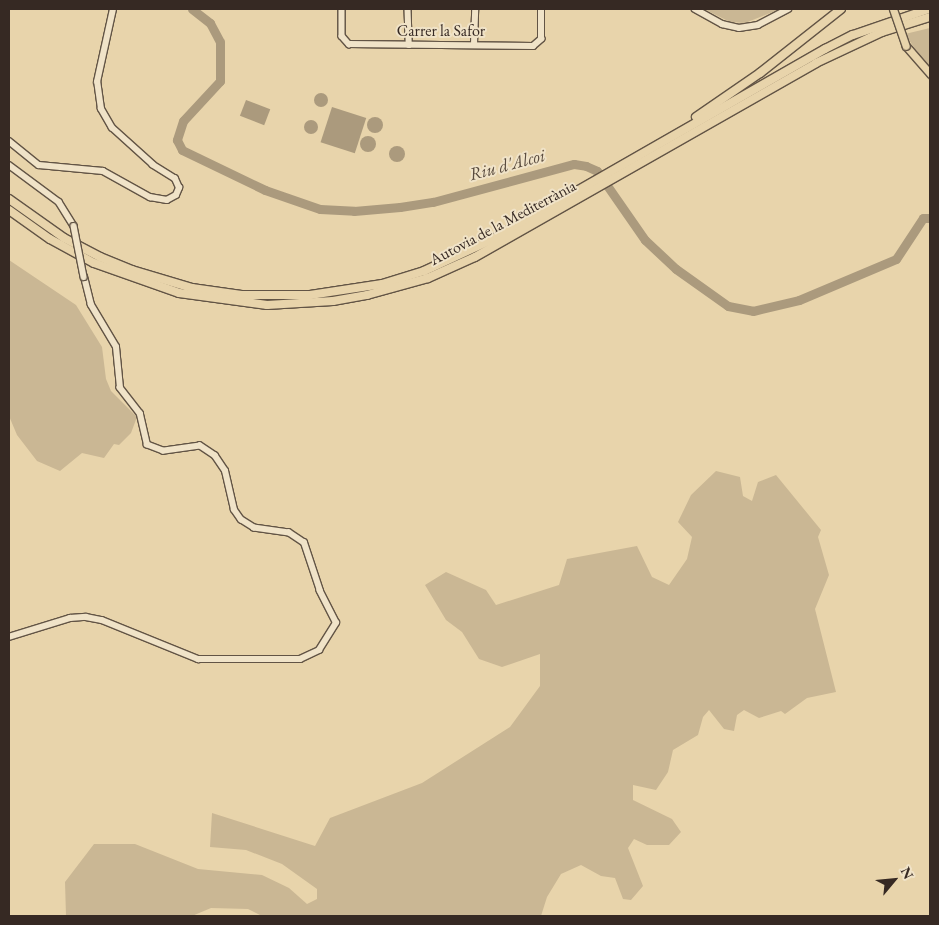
<!DOCTYPE html>
<html>
<head>
<meta charset="utf-8">
<style>
	body { margin:0 }
	#map { position:relative; width:939px; height:925px; overflow:hidden; background:#e8d4ab; font-family:"EB Garamond",serif }
	div>[style] { position:absolute }
	.green>* { inset:0; background:#cab794 }
	.water>* { inset:0; background:#ab9a7d; transform-origin:0 0 }
	.round { border-radius:50% }
	.river>* { height:9px; margin:-4.5px; padding:0 4.5px; transform-origin:4.5px; border-radius:4.5px; background:#ab9a7d }
	.roads { filter:drop-shadow(1px 0 #625445) drop-shadow(-1px 0 #625445) drop-shadow(0 1px #625445) drop-shadow(0 -1px #625445) }
	.minor>* { height:5.5px; margin:-2.75px; padding:0 2.75px; transform-origin:2.75px; border-radius:2.75px; background:#f0e3c8 }
	.major>* { height:7px; margin:-3.5px; padding:0 3.5px; transform-origin:3.5px; border-radius:3.5px; background:#e8d4ab }
	.highway>* { height:8px; margin:-4px; padding:0 4px; transform-origin:4px; border-radius:4px; background:#e8d4ab }
	.bridges { filter:drop-shadow(1px 0 #625445) drop-shadow(-1px 0 #625445) drop-shadow(0 1px #625445) drop-shadow(0 -1px #625445) }
	.minor-bridge>* { height:5.5px; margin:-2.75px; padding:0 2.75px; transform-origin:2.75px; border-radius:2.75px; background:#f0e3c8 }
	.major-bridge>* { height:7px; margin:-3.5px; padding:0 3.5px; transform-origin:3.5px; border-radius:3.5px; background:#e8d4ab }
	span { translate:-50% -50%; white-space:nowrap; text-align:center; line-height:1.15; -webkit-text-stroke:4px #f0e3c8; paint-order:stroke }
	.street-label { font-size:16px; color:#362923 }
	.water-label { font-size:18px; color:#594b3e; font-style:italic }
	.frame { position:absolute; inset:0; border:10px solid #362923; pointer-events:none }
	.north { position:absolute; left:869px; top:855px; width:50px; height:50px; -webkit-text-stroke:4px #f0e3c8; paint-order:stroke; rotate:62deg; font-size:14px; font-weight:700; line-height:20px; text-align:center; color:#362923 }
	.north::after { content:''; display:block; margin:auto; width:18px; height:22px; background:#362923; clip-path:polygon(50% 0,100% 100%,50% 72%,0 100%) }
</style>
</head>
<body>
<div id="map">
	<div class="green">
		<i style="clip-path:polygon(704px 9px,780px 9px,745px 23px,730px 22px)"></i>
		<i style="clip-path:polygon(930px 28px,930px 71px,905px 34px)"></i>
		<i style="clip-path:polygon(9px 260px,76px 305px,102px 347px,106px 379px,111px 391px,137px 417px,131px 433px,119px 445px,114px 444px,104px 458px,82px 453px,60px 471px,37px 461px,17px 435px,9px 416px)"></i>
		<i style="clip-path:polygon(716px 471px,740px 477px,743px 496px,752px 501px,758px 482px,776px 475px,821px 530px,818px 537px,829px 575px,815px 609px,836px 692px,807px 698px,785px 714px,781px 711px,759px 718px,744px 710px,737px 715px,734px 731px,724px 729px,709px 710px,703px 717px,698px 735px,673px 750px,668px 772px,656px 790px,633px 785px,633px 800px,672px 819px,681px 832px,669px 845px,647px 845px,634px 839px,628px 848px,643px 886px,631px 900px,623px 899px,615px 878px,601px 876px,581px 865px,561px 874px,547px 897px,541px 916px,262px 916px,248px 909px,211px 908px,192px 916px,66px 916px,65px 882px,94px 844px,135px 844px,198px 869px,262px 875px,289px 888px,307px 904px,317px 899px,317px 889px,282px 864px,246px 850px,210px 847px,212px 813px,315px 846px,330px 818px,422px 783px,510px 727px,540px 686px,540px 654px,502px 667px,479px 659px,462px 632px,446px 620px,425px 585px,446px 572px,486px 590px,496px 605px,559px 585px,567px 559px,637px 546px,652px 577px,669px 585px,687px 559px,692px 537px,678px 522px,691px 495px)"></i>
	</div>
	<div class="water">
		<i class="round" style="left:314px;top:93px;width:14px;height:14px"></i>
		<i style="left:246px;top:100px;width:26px;height:17px;rotate:21deg"></i>
		<i style="left:332px;top:107px;width:36px;height:37px;rotate:18deg"></i>
		<i class="round" style="left:367px;top:117px;width:16px;height:16px"></i>
		<i class="round" style="left:304px;top:120px;width:14px;height:14px"></i>
		<i class="round" style="left:360px;top:136px;width:16px;height:16px"></i>
		<i class="round" style="left:389px;top:146px;width:16px;height:16px"></i>
	</div>
	<div class="river">
		<i style="left:192px;top:9px;width:23px;rotate:38deg"></i>
		<i style="left:210px;top:23px;width:21px;rotate:62deg"></i>
		<i style="left:220px;top:42px;width:39px;rotate:90deg"></i>
		<i style="left:220px;top:81px;width:54px;rotate:132.8deg"></i>
		<i style="left:183px;top:121px;width:20px;rotate:108deg"></i>
		<i style="left:177px;top:140px;width:11px;rotate:63deg"></i>
		<i style="left:182px;top:150px;width:92px;rotate:25.7deg"></i>
		<i style="left:265px;top:190px;width:58px;rotate:19.1deg"></i>
		<i style="left:320px;top:209px;width:34px;rotate:3deg"></i>
		<i style="left:354px;top:211px;width:46px;rotate:-5deg"></i>
		<i style="left:400px;top:207px;width:33px;rotate:-9deg"></i>
		<i style="left:433px;top:202px;width:146px;rotate:-15.1deg"></i>
		<i style="left:574px;top:164px;width:12px;rotate:9deg"></i>
		<i style="left:586px;top:166px;width:12px;rotate:24deg"></i>
		<i style="left:597px;top:171px;width:84px;rotate:55.2deg"></i>
		<i style="left:645px;top:240px;width:42px;rotate:43.1deg"></i>
		<i style="left:676px;top:269px;width:64px;rotate:35.4deg"></i>
		<i style="left:728px;top:306px;width:25px;rotate:11deg"></i>
		<i style="left:753px;top:311px;width:47px;rotate:-13.4deg"></i>
		<i style="left:799px;top:300px;width:105px;rotate:-22.9deg"></i>
		<i style="left:896px;top:259px;width:49px;rotate:-56.6deg"></i>
		<i style="left:923px;top:218px;width:7px"></i>
	</div>
	<div class="roads">
		<div class="minor">
			<i style="left:342px;top:9px;width:27px;rotate:90deg"></i>
			<i style="left:342px;top:36px;width:11px;rotate:49deg"></i>
			<i style="left:349px;top:44px;width:184px;rotate:0.6deg"></i>
			<i style="left:533px;top:46px;width:11px;rotate:-41deg"></i>
			<i style="left:541px;top:39px;width:30px;rotate:-90deg"></i>
			<i style="left:408px;top:9px;width:36px;rotate:88deg"></i>
			<i style="left:695px;top:9px;width:31px;rotate:29deg"></i>
			<i style="left:722px;top:24px;width:17px;rotate:13deg"></i>
			<i style="left:739px;top:28px;width:19px;rotate:-9deg"></i>
			<i style="left:758px;top:25px;width:34px;rotate:-28deg"></i>
			<i style="left:474px;top:44px;width:35px;rotate:-88deg"></i>
			<i style="left:9px;top:141px;width:38px;rotate:39deg"></i>
			<i style="left:39px;top:165px;width:64px;rotate:5.4deg"></i>
			<i style="left:103px;top:171px;width:54px;rotate:29deg"></i>
			<i style="left:150px;top:197px;width:17px;rotate:10deg"></i>
			<i style="left:167px;top:200px;width:10px;rotate:-29deg"></i>
			<i style="left:176px;top:195px;width:8px;rotate:-67deg"></i>
			<i style="left:179px;top:188px;width:10px;rotate:-114deg"></i>
			<i style="left:175px;top:179px;width:26px;rotate:-148deg"></i>
			<i style="left:153px;top:165px;width:55px;rotate:-137.9deg"></i>
			<i style="left:112px;top:128px;width:22px;rotate:-120deg"></i>
			<i style="left:101px;top:109px;width:27px;rotate:-98deg"></i>
			<i style="left:97px;top:82px;width:75px;rotate:-77.6deg"></i>
			<i style="left:9px;top:165px;width:62px;rotate:36.5deg"></i>
			<i style="left:59px;top:202px;width:28px;rotate:58deg"></i>
			<i style="left:9px;top:637px;width:64px;rotate:-17.3deg"></i>
			<i style="left:70px;top:618px;width:16px;rotate:-4deg"></i>
			<i style="left:86px;top:617px;width:16px;rotate:11deg"></i>
			<i style="left:102px;top:620px;width:104px;rotate:22.1deg"></i>
			<i style="left:198px;top:659px;width:102px"></i>
			<i style="left:300px;top:659px;width:21px;rotate:-25deg"></i>
			<i style="left:319px;top:650px;width:32px;rotate:-58deg"></i>
			<i style="left:336px;top:623px;width:36px;rotate:-117deg"></i>
			<i style="left:320px;top:591px;width:51px;rotate:-108.4deg"></i>
			<i style="left:304px;top:543px;width:18px;rotate:-146deg"></i>
			<i style="left:289px;top:533px;width:35px;rotate:-172deg"></i>
			<i style="left:254px;top:528px;width:15px;rotate:-148deg"></i>
			<i style="left:241px;top:520px;width:12px;rotate:-125deg"></i>
			<i style="left:234px;top:510px;width:40px;rotate:-103deg"></i>
			<i style="left:225px;top:471px;width:18px;rotate:-124deg"></i>
			<i style="left:215px;top:456px;width:18px;rotate:-146deg"></i>
			<i style="left:200px;top:446px;width:37px;rotate:172deg"></i>
			<i style="left:163px;top:451px;width:17px;rotate:-159deg"></i>
			<i style="left:147px;top:445px;width:32px;rotate:-103deg"></i>
			<i style="left:140px;top:414px;width:33px;rotate:-128deg"></i>
			<i style="left:120px;top:388px;width:41px;rotate:-95.6deg"></i>
			<i style="left:116px;top:347px;width:49px;rotate:-120.8deg"></i>
			<i style="left:91px;top:305px;width:29px;rotate:-104deg"></i>
		</div>
		<div class="major">
			<i style="left:906px;top:46px;width:37px;rotate:49deg"></i>
		</div>
		<div class="highway">
			<i style="left:696px;top:117px;width:78px;rotate:-34.5deg"></i>
			<i style="left:760px;top:73px;width:103px;rotate:-38.3deg"></i>
			<i style="left:9px;top:199px;width:67px;rotate:35.3deg"></i>
			<i style="left:64px;top:238px;width:41px;rotate:27.8deg"></i>
			<i style="left:100px;top:257px;width:35px;rotate:22deg"></i>
			<i style="left:132px;top:270px;width:63px;rotate:16.7deg"></i>
			<i style="left:192px;top:288px;width:50px;rotate:8deg"></i>
			<i style="left:242px;top:295px;width:68px"></i>
			<i style="left:310px;top:295px;width:73px;rotate:-8.7deg"></i>
			<i style="left:382px;top:284px;width:44px;rotate:-17.2deg"></i>
			<i style="left:424px;top:271px;width:76px;rotate:-24.9deg"></i>
			<i style="left:493px;top:239px;width:383px;rotate:-29.8deg"></i>
			<i style="left:825px;top:49px;width:31px;rotate:-27deg"></i>
			<i style="left:853px;top:35px;width:80px;rotate:-18.9deg"></i>
			<i style="left:9px;top:210px;width:50px;rotate:35.3deg"></i>
			<i style="left:50px;top:239px;width:50px;rotate:28.6deg"></i>
			<i style="left:94px;top:263px;width:90px;rotate:19.4deg"></i>
			<i style="left:179px;top:293px;width:89px;rotate:7.8deg"></i>
			<i style="left:267px;top:305px;width:66px;rotate:-3.5deg"></i>
			<i style="left:333px;top:301px;width:35px;rotate:-10deg"></i>
			<i style="left:367px;top:295px;width:63px;rotate:-15.6deg"></i>
			<i style="left:428px;top:278px;width:51px;rotate:-24.1deg"></i>
			<i style="left:475px;top:257px;width:392px;rotate:-29.6deg"></i>
			<i style="left:816px;top:63px;width:73px;rotate:-25.2deg"></i>
			<i style="left:882px;top:32px;width:50px;rotate:-17.4deg"></i>
		</div>
	</div>
	<div class="bridges">
		<div class="minor-bridge">
			<i style="left:74px;top:226px;width:52px;rotate:78.9deg"></i>
		</div>
		<div class="major-bridge">
			<i style="left:893px;top:9px;width:39px;rotate:71deg"></i>
		</div>
	</div>
	<div class="street-label">
		<span style="left:441px;top:31px">Carrer la Safor</span>
		<span style="left:503px;top:223px;rotate:-28deg">Autovia de la Mediterrània</span>
	</div>
	<div class="water-label">
		<span style="left:507px;top:165px;rotate:-15deg">Riu d'Alcoi</span>
	</div>
	<div class="frame"></div>
	<div class="north">N</div>
</div>
</body>
</html>
